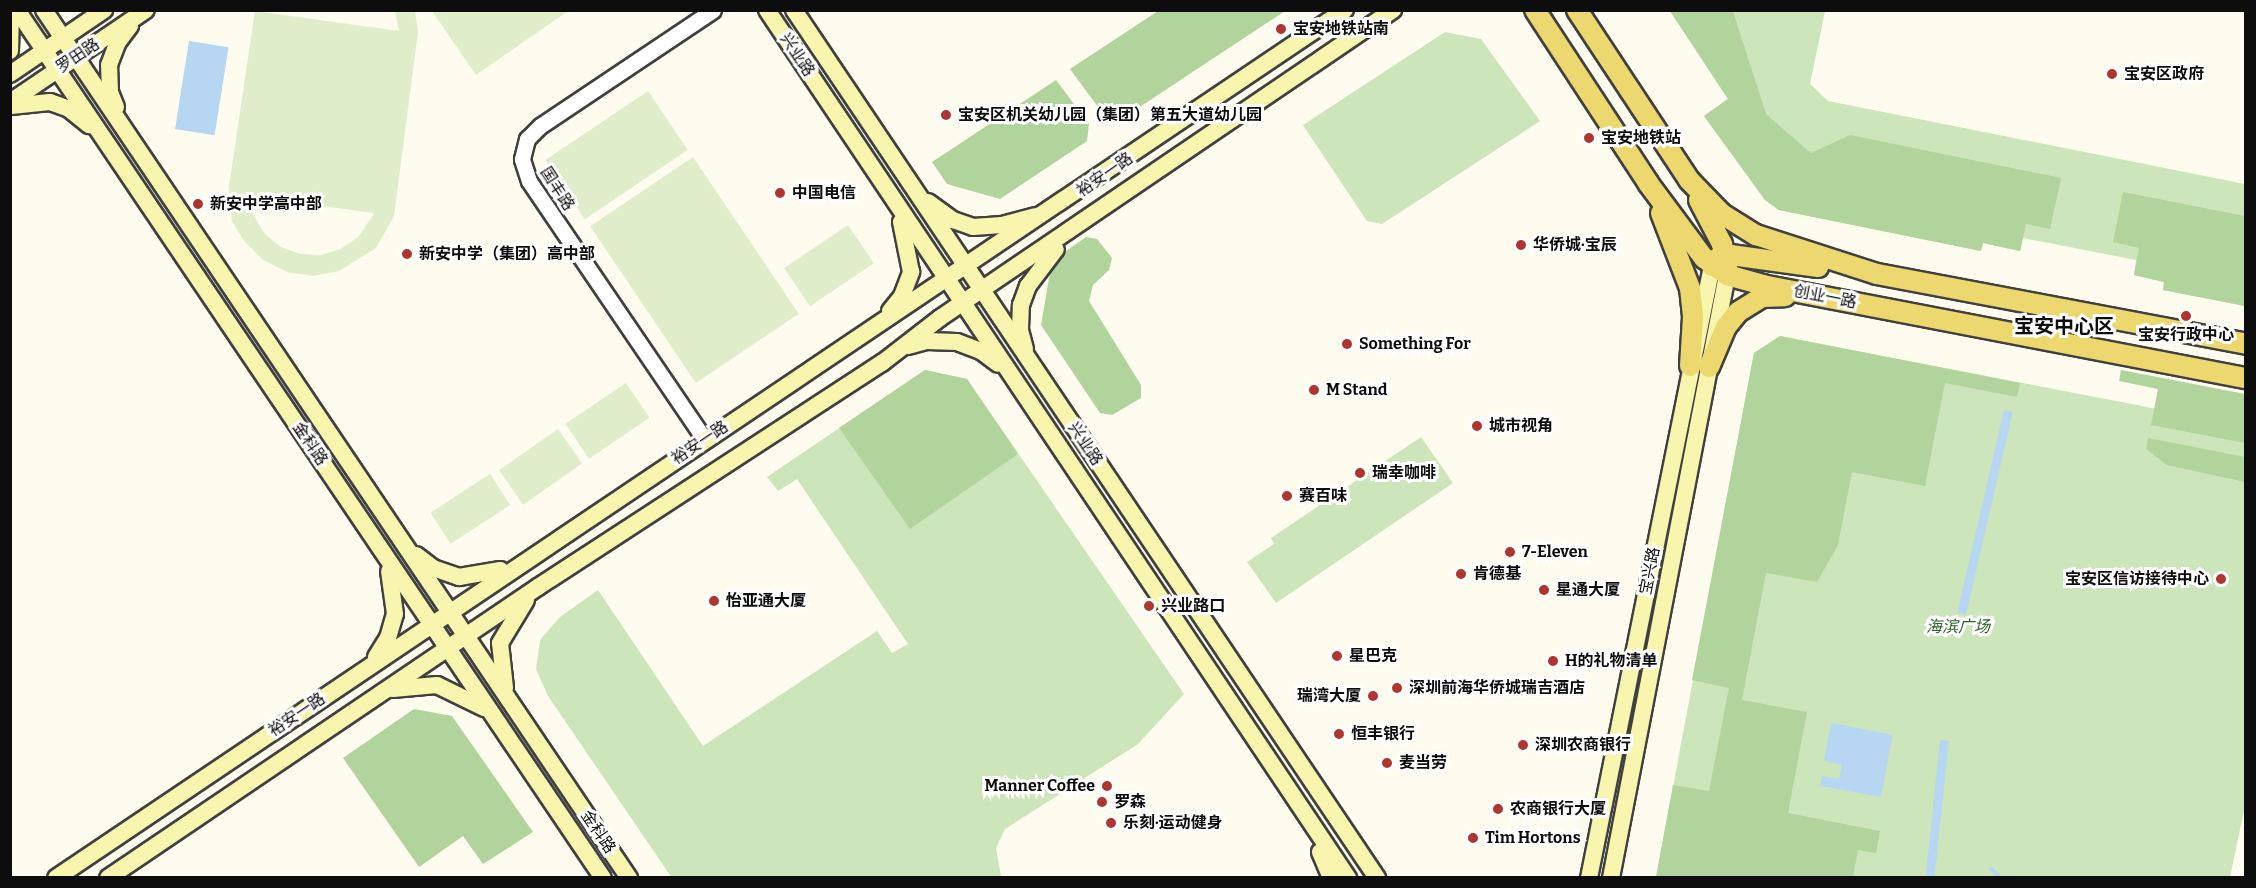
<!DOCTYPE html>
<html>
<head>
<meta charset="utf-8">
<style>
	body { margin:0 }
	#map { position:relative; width:2256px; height:888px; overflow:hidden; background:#fdfcee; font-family:Bitter,"Noto Sans SC",serif }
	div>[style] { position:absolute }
	.green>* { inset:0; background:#cde5bb }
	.forest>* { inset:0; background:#b0d49b }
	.pitch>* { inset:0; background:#dfedcb; transform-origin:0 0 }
	.water>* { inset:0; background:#b7d6f1; transform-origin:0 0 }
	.stream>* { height:4px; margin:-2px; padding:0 2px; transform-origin:2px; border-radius:2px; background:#b7d6f1 }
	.roads { filter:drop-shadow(2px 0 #404040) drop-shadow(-2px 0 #404040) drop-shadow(0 2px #404040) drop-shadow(0 -2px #404040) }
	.tertiary>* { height:15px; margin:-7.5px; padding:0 7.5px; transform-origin:7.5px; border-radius:7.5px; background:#fff }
	.secondary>* { height:16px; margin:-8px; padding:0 8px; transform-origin:8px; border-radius:8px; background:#f8f5af }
	.primary>* { height:20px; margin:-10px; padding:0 10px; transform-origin:10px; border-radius:10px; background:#ecd86f }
	.dots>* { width:16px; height:16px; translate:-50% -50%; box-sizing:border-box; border:3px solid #fff; border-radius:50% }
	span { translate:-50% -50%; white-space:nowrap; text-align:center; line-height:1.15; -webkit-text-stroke:6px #fff; paint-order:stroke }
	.poi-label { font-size:16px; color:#0d0d0d; font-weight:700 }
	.left { translate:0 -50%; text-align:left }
	.right { translate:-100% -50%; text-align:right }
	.street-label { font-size:16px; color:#0d0d0d }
	.park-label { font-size:16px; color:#2b5f23; font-style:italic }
	.quarter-label { font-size:20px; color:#0d0d0d; font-weight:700 }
	.frame { position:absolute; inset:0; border:12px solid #0d0d0d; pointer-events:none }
</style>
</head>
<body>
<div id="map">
	<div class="green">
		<i style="clip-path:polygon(1670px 11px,1825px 11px,1810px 84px,1828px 101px,2245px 184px,2245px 306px,2163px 290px,2164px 282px,2134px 275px,2136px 260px,2023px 238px,2020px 251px,1983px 243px,1981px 251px,1779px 210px,1765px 200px,1704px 116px,1728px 99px)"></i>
		<i style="clip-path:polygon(1445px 32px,1481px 39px,1540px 121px,1382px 224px,1367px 221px,1303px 125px)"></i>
		<i style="clip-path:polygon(1780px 336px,2245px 426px,2246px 801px,2230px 877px,1656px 878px,1754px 353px)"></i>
		<i style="clip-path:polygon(925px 370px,967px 379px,1184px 694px,1138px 744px,1005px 829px,996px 848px,1001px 877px,672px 878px,548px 696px,536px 669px,540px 640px,560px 617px,598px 590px,703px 746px,877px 631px,892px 653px,908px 644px,797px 479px,778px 491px,767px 477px)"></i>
		<i style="clip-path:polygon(1421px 437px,1453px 483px,1276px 603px,1247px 562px,1274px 544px,1271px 538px)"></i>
	</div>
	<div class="forest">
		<i style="clip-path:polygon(1158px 11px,1158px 10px,1285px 11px,1123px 118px,1104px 115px,1070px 69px)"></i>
		<i style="clip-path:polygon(1670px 11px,1733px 11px,1766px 114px,1811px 153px,1850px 135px,2061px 178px,2050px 229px,2026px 224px,2020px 251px,1983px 243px,1981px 251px,1779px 210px,1765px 200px,1704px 116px,1728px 99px)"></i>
		<i style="clip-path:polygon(1056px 80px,1089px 124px,1087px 141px,1000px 199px,947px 184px,932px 162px)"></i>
		<i style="clip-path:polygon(2123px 192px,2245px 216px,2245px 306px,2163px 290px,2164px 282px,2134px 275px,2139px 248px,2113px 242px)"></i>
		<i style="clip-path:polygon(1086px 237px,1097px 239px,1112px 258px,1109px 270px,1093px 285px,1089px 301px,1141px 385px,1141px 398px,1112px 415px,1100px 413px,1041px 325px,1052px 261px)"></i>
		<i style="clip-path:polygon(1780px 336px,2020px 383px,2017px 397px,1945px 383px,1925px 486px,1852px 472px,1838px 545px,1817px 582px,1766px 573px,1742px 700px,1807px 712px,1788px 813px,1880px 831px,1876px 853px,1858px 850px,1853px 877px,1656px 877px,1673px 785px,1709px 791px,1729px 688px,1692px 680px,1754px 353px)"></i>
		<i style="clip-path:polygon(925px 370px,967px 379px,1018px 454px,910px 529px,839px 428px)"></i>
		<i style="clip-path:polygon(2121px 370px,2245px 394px,2245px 443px,2151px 425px,2158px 389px,2119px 381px)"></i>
		<i style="clip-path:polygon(2148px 438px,2245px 457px,2245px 482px,2167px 465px,2146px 449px)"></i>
		<i style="clip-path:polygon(414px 709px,452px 716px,533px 832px,483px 864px,463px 836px,419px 867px,343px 758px)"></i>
	</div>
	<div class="pitch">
		<i style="clip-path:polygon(evenodd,255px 11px,399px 31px,395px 11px,415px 11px,418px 32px,394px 216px,376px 248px,339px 271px,313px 276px,287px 272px,263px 260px,244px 241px,232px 221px,229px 186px,255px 11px,249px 196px,373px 213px,374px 214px,358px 237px,341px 249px,321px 255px,300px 254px,281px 247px,265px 234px,254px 216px,249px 196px)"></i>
		<i style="clip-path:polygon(568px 11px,476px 75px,432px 11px,568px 10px)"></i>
		<i style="left:648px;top:91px;width:71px;height:124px;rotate:56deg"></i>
		<i style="left:693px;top:157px;width:189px;height:124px;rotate:56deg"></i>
		<i style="left:848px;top:225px;width:46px;height:77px;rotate:56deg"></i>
		<i style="left:626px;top:383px;width:42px;height:73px;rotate:56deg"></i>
		<i style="left:558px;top:429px;width:42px;height:72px;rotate:55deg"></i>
		<i style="left:490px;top:474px;width:37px;height:71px;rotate:57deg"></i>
	</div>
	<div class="water">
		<i style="left:189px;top:41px;width:40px;height:89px;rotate:9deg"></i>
		<i style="left:2004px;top:410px;width:9px;height:208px;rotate:13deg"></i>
		<i style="clip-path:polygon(1831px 723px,1893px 735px,1881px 797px,1820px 786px,1822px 776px,1839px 779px,1842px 765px,1824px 761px)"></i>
		<i style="left:1940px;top:740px;width:9px;height:140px;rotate:6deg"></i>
	</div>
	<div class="stream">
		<i style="left:1991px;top:869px;width:13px;rotate:42deg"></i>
	</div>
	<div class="roads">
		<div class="tertiary">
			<i style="left:705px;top:440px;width:313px;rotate:-124.2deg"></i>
			<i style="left:529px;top:181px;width:23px;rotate:-108deg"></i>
			<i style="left:522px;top:159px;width:21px;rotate:-76deg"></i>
			<i style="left:527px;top:139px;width:18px;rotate:-45deg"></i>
			<i style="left:540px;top:126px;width:208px;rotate:-33.8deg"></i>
		</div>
		<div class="secondary">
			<i style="left:17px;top:10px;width:1047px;rotate:55.98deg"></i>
			<i style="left:44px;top:10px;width:1047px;rotate:56.02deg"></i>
			<i style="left:767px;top:10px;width:1045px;rotate:56.2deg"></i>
			<i style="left:794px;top:10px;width:1046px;rotate:56.11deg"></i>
			<i style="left:10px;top:51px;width:41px;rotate:-88.6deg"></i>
			<i style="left:10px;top:74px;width:114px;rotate:-34.2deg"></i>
			<i style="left:10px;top:102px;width:164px;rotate:-34.1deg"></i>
			<i style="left:11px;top:106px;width:39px;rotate:-6deg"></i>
			<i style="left:50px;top:102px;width:20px;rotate:20deg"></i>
			<i style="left:69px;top:109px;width:26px;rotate:39deg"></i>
			<i style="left:116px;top:107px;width:16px;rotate:-112deg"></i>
			<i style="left:110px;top:92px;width:27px;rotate:-92deg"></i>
			<i style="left:109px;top:65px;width:25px;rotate:-69deg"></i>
			<i style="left:118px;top:42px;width:20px;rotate:-53deg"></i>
			<i style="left:928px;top:202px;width:31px;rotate:36deg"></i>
			<i style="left:953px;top:220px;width:21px;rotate:19deg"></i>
			<i style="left:973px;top:227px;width:29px;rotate:-4deg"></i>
			<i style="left:1002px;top:225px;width:34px;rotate:-15deg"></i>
			<i style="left:890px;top:311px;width:19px;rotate:-51deg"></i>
			<i style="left:902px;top:296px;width:26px;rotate:-69deg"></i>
			<i style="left:911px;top:272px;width:51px;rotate:-101.3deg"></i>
			<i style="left:908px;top:346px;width:20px;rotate:-15deg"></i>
			<i style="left:927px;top:341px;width:30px;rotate:2deg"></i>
			<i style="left:957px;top:342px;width:26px;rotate:21deg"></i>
			<i style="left:981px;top:351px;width:21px;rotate:37deg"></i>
			<i style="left:1025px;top:349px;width:20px;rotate:-105deg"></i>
			<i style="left:1020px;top:330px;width:25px;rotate:-88deg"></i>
			<i style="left:1021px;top:305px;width:20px;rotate:-70deg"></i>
			<i style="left:1028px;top:286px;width:46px;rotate:-52.9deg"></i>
			<i style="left:416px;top:555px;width:21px;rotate:37deg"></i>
			<i style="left:433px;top:568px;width:28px;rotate:19deg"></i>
			<i style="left:459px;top:577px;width:42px;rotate:-9.7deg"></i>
			<i style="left:376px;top:657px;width:22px;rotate:-58deg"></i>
			<i style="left:388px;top:638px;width:25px;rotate:-74deg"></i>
			<i style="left:395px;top:614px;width:43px;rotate:-97.9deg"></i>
			<i style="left:505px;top:688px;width:45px;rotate:-96.3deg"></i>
			<i style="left:500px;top:643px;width:50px;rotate:-58.8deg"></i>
			<i style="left:393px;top:689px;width:44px;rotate:-5.2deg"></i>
			<i style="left:437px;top:685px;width:52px;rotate:26.1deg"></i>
			<i style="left:1320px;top:852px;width:28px;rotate:67deg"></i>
			<i style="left:56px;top:878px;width:1554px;rotate:-33.96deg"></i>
			<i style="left:108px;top:878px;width:519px;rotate:-34.09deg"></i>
			<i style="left:538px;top:587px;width:411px;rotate:-33.1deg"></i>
			<i style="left:882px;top:363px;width:73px;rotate:-37.8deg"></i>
			<i style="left:940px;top:318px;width:548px;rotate:-34.21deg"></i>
			<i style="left:1589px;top:878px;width:624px;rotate:-78.64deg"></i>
			<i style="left:1611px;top:878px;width:614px;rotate:-79.11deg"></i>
		</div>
		<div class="primary">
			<i style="left:1535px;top:10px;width:207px;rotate:56.8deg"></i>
			<i style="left:1648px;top:183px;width:94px;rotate:53.3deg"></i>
			<i style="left:1704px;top:258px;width:29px;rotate:36deg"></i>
			<i style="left:1727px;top:275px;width:41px;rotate:15.4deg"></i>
			<i style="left:1767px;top:286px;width:488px;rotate:10.9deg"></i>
			<i style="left:1577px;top:10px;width:204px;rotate:56.6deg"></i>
			<i style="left:1689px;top:180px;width:47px;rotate:45.9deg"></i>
			<i style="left:1722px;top:214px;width:40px;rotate:32deg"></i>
			<i style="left:1756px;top:235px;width:127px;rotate:17.9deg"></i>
			<i style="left:1877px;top:274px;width:376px;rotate:10.7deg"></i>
			<i style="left:1699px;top:200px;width:50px;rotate:62.4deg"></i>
			<i style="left:1722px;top:244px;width:23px;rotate:77deg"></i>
			<i style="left:1661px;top:213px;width:80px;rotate:68.9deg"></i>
			<i style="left:1690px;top:288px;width:29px;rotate:84deg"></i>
			<i style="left:1693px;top:317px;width:49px;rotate:93.5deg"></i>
			<i style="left:1712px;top:266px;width:10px;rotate:-53deg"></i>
			<i style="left:1718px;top:258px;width:13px;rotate:-13deg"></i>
			<i style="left:1731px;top:255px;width:88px;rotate:7.9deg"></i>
			<i style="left:1709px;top:367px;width:43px;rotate:-67deg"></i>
			<i style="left:1726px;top:327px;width:19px;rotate:-51deg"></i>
			<i style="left:1738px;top:312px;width:28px;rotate:-32deg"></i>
			<i style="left:1762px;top:297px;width:23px;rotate:-2deg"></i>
		</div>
	</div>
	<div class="dots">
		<i style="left:1281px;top:29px;background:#b03531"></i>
		<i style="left:2112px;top:74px;background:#b03531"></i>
		<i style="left:946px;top:115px;background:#b03531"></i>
		<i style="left:1589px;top:138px;background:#b03531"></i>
		<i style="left:780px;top:193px;background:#b03531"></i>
		<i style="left:198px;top:204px;background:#b03531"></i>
		<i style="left:1521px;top:245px;background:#b03531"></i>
		<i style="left:407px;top:254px;background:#b03531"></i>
		<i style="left:2186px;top:316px;background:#b03531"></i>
		<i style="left:1347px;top:344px;background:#b03531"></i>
		<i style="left:1314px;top:390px;background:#b03531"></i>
		<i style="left:1477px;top:426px;background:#b03531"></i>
		<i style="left:1360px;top:473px;background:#b03531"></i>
		<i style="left:1287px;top:496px;background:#b03531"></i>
		<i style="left:1510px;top:552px;background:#b03531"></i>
		<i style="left:1461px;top:574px;background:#b03531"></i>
		<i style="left:2221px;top:579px;background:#b03531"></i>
		<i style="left:1544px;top:590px;background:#b03531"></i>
		<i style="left:714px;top:601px;background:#b03531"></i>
		<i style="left:1149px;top:606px;background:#b03531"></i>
		<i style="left:1337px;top:656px;background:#b03531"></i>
		<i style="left:1553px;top:661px;background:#b03531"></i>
		<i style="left:1397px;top:688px;background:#b03531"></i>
		<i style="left:1373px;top:696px;background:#b03531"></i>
		<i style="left:1339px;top:734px;background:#b03531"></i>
		<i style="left:1523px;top:745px;background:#b03531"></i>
		<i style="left:1387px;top:763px;background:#b03531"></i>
		<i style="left:1107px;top:786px;background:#b03531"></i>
		<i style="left:1102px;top:802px;background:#b03531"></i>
		<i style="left:1498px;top:809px;background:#b03531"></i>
		<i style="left:1111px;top:823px;background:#b03531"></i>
		<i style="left:1473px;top:838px;background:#b03531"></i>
	</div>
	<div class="poi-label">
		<span class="left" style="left:1293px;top:29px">宝安地铁站南</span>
		<span class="left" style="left:2124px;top:74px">宝安区政府</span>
		<span class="left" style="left:958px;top:115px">宝安区机关幼儿园（集团）第五大道幼儿园</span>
		<span class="left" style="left:1601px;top:138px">宝安地铁站</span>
		<span class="left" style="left:792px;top:193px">中国电信</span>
		<span class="left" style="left:210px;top:204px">新安中学高中部</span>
		<span class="left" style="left:1533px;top:245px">华侨城·宝辰</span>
		<span class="left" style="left:419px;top:254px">新安中学（集团）高中部</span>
		<span style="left:2186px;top:335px">宝安行政中心</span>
		<span class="left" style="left:1359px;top:344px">Something For</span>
		<span class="left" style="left:1326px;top:390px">M Stand</span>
		<span class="left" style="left:1489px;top:426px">城市视角</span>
		<span class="left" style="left:1372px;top:473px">瑞幸咖啡</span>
		<span class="left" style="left:1299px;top:496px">赛百味</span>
		<span class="left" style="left:1522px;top:552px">7-Eleven</span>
		<span class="left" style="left:1473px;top:574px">肯德基</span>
		<span class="right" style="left:2209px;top:579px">宝安区信访接待中心</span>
		<span class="left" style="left:1556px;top:590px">星通大厦</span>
		<span class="left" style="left:726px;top:601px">怡亚通大厦</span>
		<span class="left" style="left:1161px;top:606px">兴业路口</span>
		<span class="left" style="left:1349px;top:656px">星巴克</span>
		<span class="left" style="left:1565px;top:661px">H的礼物清单</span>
		<span class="left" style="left:1409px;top:688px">深圳前海华侨城瑞吉酒店</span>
		<span class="right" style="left:1361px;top:696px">瑞湾大厦</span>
		<span class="left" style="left:1351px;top:734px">恒丰银行</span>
		<span class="left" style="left:1535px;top:745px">深圳农商银行</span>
		<span class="left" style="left:1399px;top:763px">麦当劳</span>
		<span class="right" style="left:1095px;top:786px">Manner Coffee</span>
		<span class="left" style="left:1114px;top:802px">罗森</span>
		<span class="left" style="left:1510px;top:809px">农商银行大厦</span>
		<span class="left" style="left:1123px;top:823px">乐刻·运动健身</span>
		<span class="left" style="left:1485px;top:838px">Tim Hortons</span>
	</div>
	<div class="street-label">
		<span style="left:797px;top:55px;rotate:56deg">兴业路</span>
		<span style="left:78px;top:56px;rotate:-34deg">罗田路</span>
		<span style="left:1105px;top:175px;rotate:-35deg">裕安一路</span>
		<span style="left:557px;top:189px;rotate:57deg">国丰路</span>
		<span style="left:1825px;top:297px;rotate:11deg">创业一路</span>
		<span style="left:700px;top:443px;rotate:-34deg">裕安一路</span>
		<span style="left:310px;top:444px;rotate:56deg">金科路</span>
		<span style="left:1085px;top:444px;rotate:56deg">兴业路</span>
		<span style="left:1650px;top:571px;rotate:-79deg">宝兴路</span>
		<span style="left:297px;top:715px;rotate:-34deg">裕安一路</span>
		<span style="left:598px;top:832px;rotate:56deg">金科路</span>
	</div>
	<div class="park-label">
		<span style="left:1958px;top:627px">海滨广场</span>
	</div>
	<div class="quarter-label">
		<span style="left:2064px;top:326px">宝安中心区</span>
	</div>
	<div class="frame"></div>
</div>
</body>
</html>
